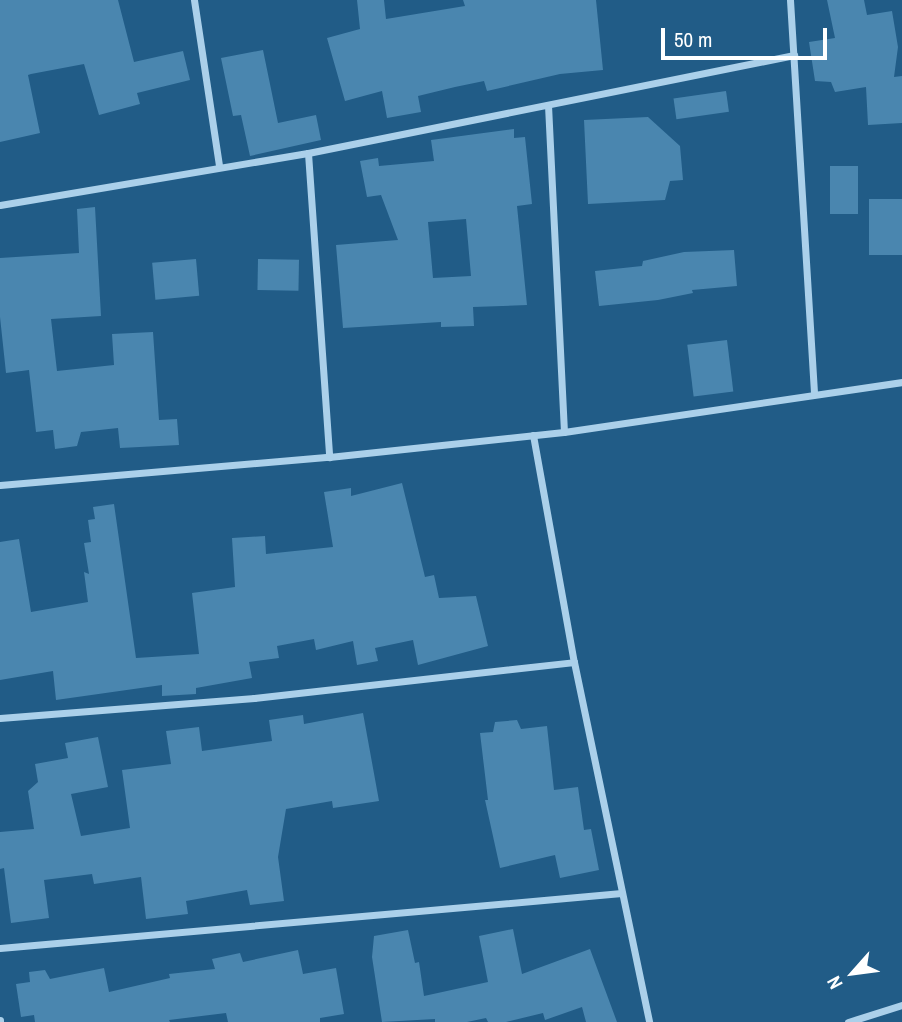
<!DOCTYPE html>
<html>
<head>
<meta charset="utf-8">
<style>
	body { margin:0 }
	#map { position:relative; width:902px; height:1022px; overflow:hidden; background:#215c87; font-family:"Archivo Narrow",sans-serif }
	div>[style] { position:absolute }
	.building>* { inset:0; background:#4a86af; transform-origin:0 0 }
	.minor>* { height:7px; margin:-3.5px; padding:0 3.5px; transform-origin:3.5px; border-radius:3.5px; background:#abd0ea }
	span { translate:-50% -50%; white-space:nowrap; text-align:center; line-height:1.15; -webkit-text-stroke:5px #215c87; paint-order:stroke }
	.north { position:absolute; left:818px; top:938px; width:70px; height:70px; -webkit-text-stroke:5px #215c87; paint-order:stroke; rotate:242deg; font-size:19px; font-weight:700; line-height:28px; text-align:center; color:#fff }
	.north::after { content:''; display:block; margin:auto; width:24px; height:32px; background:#fff; clip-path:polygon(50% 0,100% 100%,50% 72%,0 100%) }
	.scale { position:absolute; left:661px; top:28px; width:166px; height:32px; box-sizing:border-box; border:4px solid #fff; border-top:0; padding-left:9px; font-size:21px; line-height:24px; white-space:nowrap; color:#fff; -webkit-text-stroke:5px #215c87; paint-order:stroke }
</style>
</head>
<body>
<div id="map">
	<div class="building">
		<i style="clip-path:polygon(0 0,118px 0,134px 62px,183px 51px,190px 80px,137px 93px,140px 104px,99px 115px,84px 64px,31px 74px,28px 75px,40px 133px,0 142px)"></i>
		<i style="clip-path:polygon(357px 0,384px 0,386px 19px,465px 6px,463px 0,596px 0,603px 70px,560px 74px,487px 91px,484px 81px,455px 87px,418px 96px,421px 112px,387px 118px,382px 91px,345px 101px,327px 38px,360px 29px)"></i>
		<i style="clip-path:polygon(827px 0,864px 0,867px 15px,892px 11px,898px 47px,894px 77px,902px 76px,902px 123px,868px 125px,866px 87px,835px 92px,831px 82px,815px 81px,809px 42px,835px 38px)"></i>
		<i style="clip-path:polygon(263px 50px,278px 123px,316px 115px,321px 140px,250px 156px,241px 115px,233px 116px,221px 58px)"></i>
		<i style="left:726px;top:91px;width:21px;height:53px;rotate:82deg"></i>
		<i style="clip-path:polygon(648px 117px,680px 146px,683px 180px,670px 181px,665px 200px,588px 204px,584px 120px)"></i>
		<i style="clip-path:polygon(evenodd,514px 129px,514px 138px,525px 137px,532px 204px,517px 206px,527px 305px,473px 307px,474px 326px,441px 327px,441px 322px,343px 328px,336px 245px,398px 240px,381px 195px,367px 197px,360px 161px,378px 158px,379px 166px,434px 161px,431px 140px,514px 129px,466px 219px,471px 276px,433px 278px,428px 222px,466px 219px)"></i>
		<i style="left:830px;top:166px;width:28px;height:48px"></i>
		<i style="left:902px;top:199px;width:56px;height:33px;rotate:90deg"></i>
		<i style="clip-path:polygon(95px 207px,101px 316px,51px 319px,57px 371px,114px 365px,112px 334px,153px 332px,159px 420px,177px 419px,179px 445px,120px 448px,118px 428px,81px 432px,77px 446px,55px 449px,53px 430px,36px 432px,29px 370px,6px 373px,0 317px,0 258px,79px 253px,77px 209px)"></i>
		<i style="clip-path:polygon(734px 250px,737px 286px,692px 290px,693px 293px,658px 300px,599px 306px,595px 271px,642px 266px,643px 261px,684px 252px)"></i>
		<i style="left:196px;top:259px;width:37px;height:44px;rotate:85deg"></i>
		<i style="left:258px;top:259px;width:41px;height:31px;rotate:1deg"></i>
		<i style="left:727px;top:340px;width:52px;height:40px;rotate:83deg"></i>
		<i style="clip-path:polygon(402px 483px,425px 577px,434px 575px,439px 598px,476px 596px,488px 646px,418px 665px,413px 640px,375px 648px,378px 661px,357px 665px,353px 641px,316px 650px,314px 639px,277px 646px,279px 658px,249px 662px,252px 678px,196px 688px,196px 694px,162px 696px,162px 685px,56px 700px,53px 671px,0 680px,0 542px,19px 539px,31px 612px,88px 602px,84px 572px,89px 574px,84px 543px,91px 542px,88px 520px,95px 519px,93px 507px,114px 504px,136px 658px,199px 654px,192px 593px,235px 587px,232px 538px,265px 536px,266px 554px,333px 547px,324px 492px,351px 488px,351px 496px)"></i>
		<i style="clip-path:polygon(363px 713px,379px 801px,333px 808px,332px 801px,286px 809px,278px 857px,284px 901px,250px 905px,247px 890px,186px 901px,188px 914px,146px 919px,141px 877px,94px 884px,92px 874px,44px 880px,49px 918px,11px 923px,4px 868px,0 869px,0 832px,34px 829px,28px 791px,38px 782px,35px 764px,68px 758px,65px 743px,98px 737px,108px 787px,71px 794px,81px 836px,130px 828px,122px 770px,171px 764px,166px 731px,199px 727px,202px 751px,272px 741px,269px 720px,303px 715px,304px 724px)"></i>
		<i style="clip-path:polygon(517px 720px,521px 729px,547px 726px,554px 790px,578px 787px,584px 830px,591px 829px,599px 870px,560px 878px,555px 855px,500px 868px,485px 800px,488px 800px,480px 733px,493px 732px,495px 722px)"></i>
		<i style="clip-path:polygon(513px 929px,522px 974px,590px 949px,617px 1022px,586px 1022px,582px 1007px,545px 1020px,543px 1013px,506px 1022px,488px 1022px,486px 1018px,467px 1022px,435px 1022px,435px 1019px,382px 1022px,372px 957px,374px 936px,408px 930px,415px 963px,419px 962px,424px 996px,488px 982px,479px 936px)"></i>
		<i style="clip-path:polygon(298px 950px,303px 974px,336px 968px,344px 1014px,320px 1018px,320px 1022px,228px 1022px,226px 1013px,169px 1020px,170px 1022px,35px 1022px,34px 1015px,21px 1017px,16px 984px,30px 982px,29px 972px,45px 970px,50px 979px,104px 968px,109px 992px,170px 978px,169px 974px,215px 969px,212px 959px,240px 953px,243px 962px)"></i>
	</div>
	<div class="minor">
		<i style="left:194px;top:0;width:168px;rotate:81.4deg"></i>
		<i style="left:790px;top:0;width:395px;rotate:86.5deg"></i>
		<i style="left:548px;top:105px;width:327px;rotate:87.2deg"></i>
		<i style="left:308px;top:153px;width:305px;rotate:86deg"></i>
		<i style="left:0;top:205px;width:312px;rotate:-9.6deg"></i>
		<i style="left:308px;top:153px;width:496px;rotate:-11.4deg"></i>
		<i style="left:533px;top:435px;width:231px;rotate:79.8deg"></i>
		<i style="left:574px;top:662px;width:368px;rotate:78.2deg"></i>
		<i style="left:0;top:485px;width:330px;rotate:-4.9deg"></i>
		<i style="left:329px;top:457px;width:236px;rotate:-6.1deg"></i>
		<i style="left:564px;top:432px;width:342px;rotate:-8.4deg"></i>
		<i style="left:0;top:718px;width:255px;rotate:-4.5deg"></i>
		<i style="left:254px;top:698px;width:322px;rotate:-6.4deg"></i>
		<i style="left:0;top:948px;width:624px;rotate:-5.05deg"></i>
		<i style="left:0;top:1020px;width:2px;rotate:90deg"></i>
		<i style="left:848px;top:1022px;width:57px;rotate:-17.5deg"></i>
	</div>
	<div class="north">N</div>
	<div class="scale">50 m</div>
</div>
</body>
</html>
